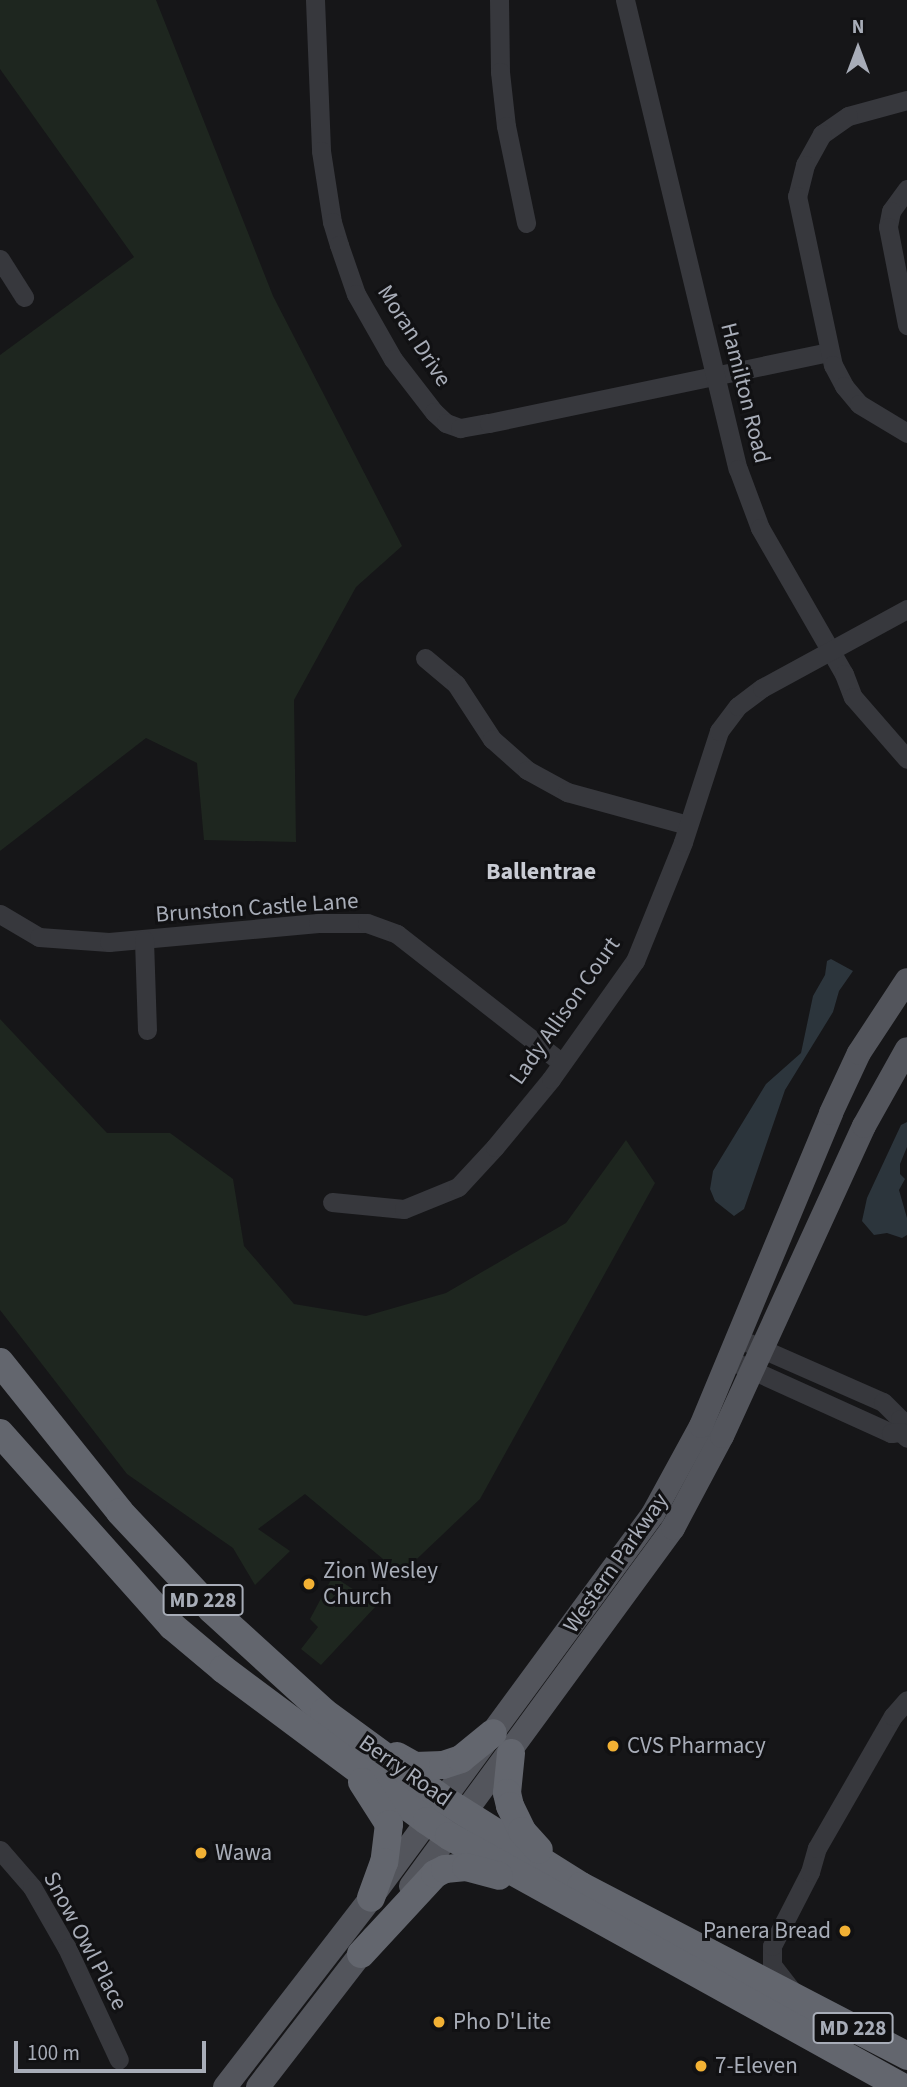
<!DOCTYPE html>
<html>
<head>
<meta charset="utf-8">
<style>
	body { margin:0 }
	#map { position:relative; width:907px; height:2087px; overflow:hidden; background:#161618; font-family:"Source Sans 3",sans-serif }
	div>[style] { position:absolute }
	.green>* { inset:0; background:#1e261f }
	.water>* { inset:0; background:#2c353c }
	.minor>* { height:19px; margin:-9.5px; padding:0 9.5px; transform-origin:9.5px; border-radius:9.5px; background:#37383d }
	.major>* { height:24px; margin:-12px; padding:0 12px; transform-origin:12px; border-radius:12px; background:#53555c }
	.highway>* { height:28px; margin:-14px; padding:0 14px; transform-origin:14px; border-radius:14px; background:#63666e }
	.dots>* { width:19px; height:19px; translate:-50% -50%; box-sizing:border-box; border:4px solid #111113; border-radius:50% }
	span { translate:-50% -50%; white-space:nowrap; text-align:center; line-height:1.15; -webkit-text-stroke:6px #111113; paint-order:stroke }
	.shield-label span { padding:2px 5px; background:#111113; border:2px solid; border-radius:5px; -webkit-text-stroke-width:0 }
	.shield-label { font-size:21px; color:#a8adb8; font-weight:700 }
	.street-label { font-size:23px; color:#a8adb8 }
	.poi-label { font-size:23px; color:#a8adb8 }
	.left { translate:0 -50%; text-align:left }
	.right { translate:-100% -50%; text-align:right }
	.neighbourhood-label { font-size:24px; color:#c9ccd4; font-weight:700 }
	.north { position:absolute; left:823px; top:14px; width:70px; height:70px; -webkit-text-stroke:5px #111113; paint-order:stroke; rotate:0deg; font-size:19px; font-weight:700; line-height:28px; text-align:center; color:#a8adb8 }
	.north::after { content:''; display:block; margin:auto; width:24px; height:32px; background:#a8adb8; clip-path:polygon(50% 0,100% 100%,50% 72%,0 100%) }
	.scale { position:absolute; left:14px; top:2041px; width:192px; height:32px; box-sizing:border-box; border:4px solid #a8adb8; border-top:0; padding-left:9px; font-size:21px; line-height:24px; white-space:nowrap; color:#a8adb8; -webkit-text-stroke:5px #111113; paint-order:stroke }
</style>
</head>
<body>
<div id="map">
	<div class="green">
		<i style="clip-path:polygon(0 0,156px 0,273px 296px,402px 546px,356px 587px,294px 700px,296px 842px,204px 840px,197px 763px,146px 738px,0 851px,0 355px,134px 257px,0 69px)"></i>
		<i style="clip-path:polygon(0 1019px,107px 1133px,170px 1133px,233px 1179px,244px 1246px,294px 1304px,366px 1316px,446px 1293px,566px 1223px,626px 1140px,655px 1183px,480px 1499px,401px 1574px,305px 1494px,258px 1529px,290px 1551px,255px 1585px,233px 1548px,127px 1474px,0 1310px)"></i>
		<i style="clip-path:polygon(333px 1576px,377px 1605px,321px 1665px,301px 1649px,318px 1627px,310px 1619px)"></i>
	</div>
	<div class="water">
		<i style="clip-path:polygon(831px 959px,853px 971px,839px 991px,833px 1012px,785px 1090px,744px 1209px,734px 1216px,715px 1201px,710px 1189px,713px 1171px,766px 1084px,801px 1053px,813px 996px,825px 975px,827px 961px)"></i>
		<i style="clip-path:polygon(907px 1122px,907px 1147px,900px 1164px,900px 1174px,905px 1179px,899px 1190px,907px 1218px,907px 1235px,902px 1238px,887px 1233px,874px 1235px,862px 1221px,867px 1198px,901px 1125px)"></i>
	</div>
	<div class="minor">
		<i style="left:315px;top:0;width:151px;rotate:87.7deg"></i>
		<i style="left:321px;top:151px;width:72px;rotate:81.2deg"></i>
		<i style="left:332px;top:222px;width:24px;rotate:73deg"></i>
		<i style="left:339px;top:245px;width:52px;rotate:70.9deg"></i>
		<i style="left:356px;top:294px;width:75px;rotate:60.4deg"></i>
		<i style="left:393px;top:359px;width:67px;rotate:52.3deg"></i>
		<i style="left:434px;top:412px;width:16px;rotate:43deg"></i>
		<i style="left:446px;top:423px;width:15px;rotate:20deg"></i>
		<i style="left:460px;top:428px;width:29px;rotate:-10deg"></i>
		<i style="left:489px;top:423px;width:347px;rotate:-11.8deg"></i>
		<i style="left:499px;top:0;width:72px;rotate:89.2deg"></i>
		<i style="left:500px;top:72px;width:54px;rotate:83.7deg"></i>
		<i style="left:506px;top:126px;width:99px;rotate:78.3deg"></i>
		<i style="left:625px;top:0;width:482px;rotate:76.5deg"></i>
		<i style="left:738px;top:469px;width:63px;rotate:69.6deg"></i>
		<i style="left:760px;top:528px;width:168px;rotate:60.1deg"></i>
		<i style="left:844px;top:674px;width:25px;rotate:69deg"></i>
		<i style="left:853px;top:697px;width:82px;rotate:48.9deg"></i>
		<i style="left:907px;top:100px;width:61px;rotate:164.8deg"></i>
		<i style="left:848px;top:116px;width:32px;rotate:145deg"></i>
		<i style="left:822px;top:134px;width:35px;rotate:119deg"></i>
		<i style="left:805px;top:165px;width:32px;rotate:104deg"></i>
		<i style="left:797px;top:196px;width:173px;rotate:78deg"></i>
		<i style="left:833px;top:365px;width:24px;rotate:62deg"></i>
		<i style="left:844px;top:386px;width:23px;rotate:50deg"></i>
		<i style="left:859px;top:404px;width:56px;rotate:31.1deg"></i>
		<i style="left:907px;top:189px;width:27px;rotate:126deg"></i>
		<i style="left:891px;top:211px;width:16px;rotate:101deg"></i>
		<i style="left:888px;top:227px;width:100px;rotate:79deg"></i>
		<i style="left:0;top:259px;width:45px;rotate:57.7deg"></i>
		<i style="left:425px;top:658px;width:40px;rotate:40deg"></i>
		<i style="left:456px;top:684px;width:66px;rotate:56.8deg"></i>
		<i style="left:492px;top:739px;width:47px;rotate:41.5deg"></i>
		<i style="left:527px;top:770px;width:46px;rotate:28.8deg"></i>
		<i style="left:567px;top:792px;width:125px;rotate:15.3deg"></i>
		<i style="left:0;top:914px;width:45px;rotate:30.5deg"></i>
		<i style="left:39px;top:937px;width:70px;rotate:4.1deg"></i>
		<i style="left:109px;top:942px;width:210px;rotate:-5.2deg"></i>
		<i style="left:318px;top:923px;width:49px"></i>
		<i style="left:367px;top:923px;width:32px;rotate:20deg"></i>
		<i style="left:397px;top:934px;width:209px;rotate:38deg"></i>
		<i style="left:144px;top:940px;width:90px;rotate:88.1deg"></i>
		<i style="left:332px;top:1202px;width:72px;rotate:5.6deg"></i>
		<i style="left:404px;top:1209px;width:58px;rotate:-22.2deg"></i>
		<i style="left:458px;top:1187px;width:54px;rotate:-47.2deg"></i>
		<i style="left:495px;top:1147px;width:88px;rotate:-50.5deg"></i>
		<i style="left:551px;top:1079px;width:145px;rotate:-54.6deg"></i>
		<i style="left:635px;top:961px;width:128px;rotate:-68deg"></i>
		<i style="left:683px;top:842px;width:117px;rotate:-72deg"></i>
		<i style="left:719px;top:731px;width:31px;rotate:-53deg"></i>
		<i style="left:738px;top:706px;width:30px;rotate:-37deg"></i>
		<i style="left:762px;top:688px;width:165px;rotate:-28.6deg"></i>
		<i style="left:749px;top:1343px;width:146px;rotate:23.8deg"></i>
		<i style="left:883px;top:1402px;width:24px;rotate:45deg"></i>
		<i style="left:900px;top:1419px;width:13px;rotate:86deg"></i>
		<i style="left:901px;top:1432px;width:8px;rotate:45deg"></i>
		<i style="left:739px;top:1364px;width:167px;rotate:24.4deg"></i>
		<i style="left:891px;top:1433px;width:10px;rotate:-6deg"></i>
		<i style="left:0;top:1850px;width:49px;rotate:49.1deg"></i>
		<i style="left:32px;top:1887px;width:70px;rotate:60.2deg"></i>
		<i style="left:67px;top:1948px;width:123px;rotate:65.1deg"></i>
		<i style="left:793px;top:1992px;width:34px;rotate:-128deg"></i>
		<i style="left:772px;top:1965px;width:19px;rotate:-90deg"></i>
		<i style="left:772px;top:1946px;width:83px;rotate:-62.8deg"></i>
		<i style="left:810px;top:1872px;width:25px;rotate:-74deg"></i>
		<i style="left:817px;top:1848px;width:152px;rotate:-60.1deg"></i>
		<i style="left:893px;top:1716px;width:21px;rotate:-49deg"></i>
	</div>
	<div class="major">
		<i style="left:411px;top:1886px;width:444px;rotate:-53.8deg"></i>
		<i style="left:673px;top:1528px;width:104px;rotate:-62deg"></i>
		<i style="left:722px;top:1436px;width:341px;rotate:-65.4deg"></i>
		<i style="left:864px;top:1126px;width:88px;rotate:-60.8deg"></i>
		<i style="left:225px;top:2087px;width:239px;rotate:-52.3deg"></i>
		<i style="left:371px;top:1898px;width:476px;rotate:-53.7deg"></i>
		<i style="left:653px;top:1514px;width:100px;rotate:-61.4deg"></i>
		<i style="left:701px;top:1426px;width:339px;rotate:-67.4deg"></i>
		<i style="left:831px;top:1113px;width:66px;rotate:-65deg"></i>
		<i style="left:859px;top:1053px;width:87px;rotate:-56.7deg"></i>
		<i style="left:258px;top:2087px;width:188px;rotate:-52.3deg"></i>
	</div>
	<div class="highway">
		<i style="left:0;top:1362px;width:192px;rotate:51.3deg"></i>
		<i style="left:120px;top:1512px;width:134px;rotate:46.8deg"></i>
		<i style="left:212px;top:1610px;width:151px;rotate:42.3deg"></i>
		<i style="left:324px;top:1712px;width:147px;rotate:36.2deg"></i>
		<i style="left:443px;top:1799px;width:163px;rotate:32.2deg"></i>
		<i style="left:581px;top:1886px;width:368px;rotate:27.5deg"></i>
		<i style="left:0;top:1433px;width:259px;rotate:48.3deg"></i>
		<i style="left:172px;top:1626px;width:67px;rotate:40.1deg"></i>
		<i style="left:223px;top:1669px;width:254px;rotate:36.7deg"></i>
		<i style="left:427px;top:1821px;width:27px;rotate:34deg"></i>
		<i style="left:449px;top:1836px;width:518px;rotate:28.99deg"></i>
		<i style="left:511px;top:1753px;width:40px;rotate:95.7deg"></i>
		<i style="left:507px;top:1793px;width:13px;rotate:77deg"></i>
		<i style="left:510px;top:1806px;width:28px;rotate:64deg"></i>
		<i style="left:522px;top:1831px;width:25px;rotate:48deg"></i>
		<i style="left:397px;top:1756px;width:21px;rotate:29deg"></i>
		<i style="left:415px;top:1766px;width:28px;rotate:-2deg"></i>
		<i style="left:443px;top:1765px;width:19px;rotate:-18deg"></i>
		<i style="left:461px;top:1759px;width:41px;rotate:-39.1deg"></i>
		<i style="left:362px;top:1782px;width:50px;rotate:57.3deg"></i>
		<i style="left:389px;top:1824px;width:38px;rotate:97deg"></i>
		<i style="left:384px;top:1862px;width:38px;rotate:110deg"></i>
		<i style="left:361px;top:1954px;width:109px;rotate:-47.2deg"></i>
		<i style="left:435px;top:1874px;width:11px;rotate:-27deg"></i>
		<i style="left:445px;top:1869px;width:21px;rotate:-5deg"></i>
		<i style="left:466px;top:1867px;width:34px;rotate:15deg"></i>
	</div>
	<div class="dots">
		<i style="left:309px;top:1584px;background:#f2b134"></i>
		<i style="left:613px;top:1746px;background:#f2b134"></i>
		<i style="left:201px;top:1853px;background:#f2b134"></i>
		<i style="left:845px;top:1931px;background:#f2b134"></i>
		<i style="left:439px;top:2022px;background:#f2b134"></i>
		<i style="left:701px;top:2066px;background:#f2b134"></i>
	</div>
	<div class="shield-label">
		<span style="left:203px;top:1600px">MD 228</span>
		<span style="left:853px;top:2028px">MD 228</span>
	</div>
	<div class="street-label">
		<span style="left:414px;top:336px;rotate:57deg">Moran Drive</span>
		<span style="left:745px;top:393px;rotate:76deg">Hamilton Road</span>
		<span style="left:257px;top:908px;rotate:-4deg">Brunston Castle Lane</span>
		<span style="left:565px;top:1011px;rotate:-55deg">Lady Allison Court</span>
		<span style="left:616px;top:1563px;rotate:-55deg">Western Parkway</span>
		<span style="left:405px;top:1771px;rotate:35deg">Berry Road</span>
		<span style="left:85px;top:1941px;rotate:62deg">Snow Owl Place</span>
	</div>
	<div class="poi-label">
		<span class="left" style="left:323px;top:1584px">Zion Wesley<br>Church</span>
		<span class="left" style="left:627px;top:1746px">CVS Pharmacy</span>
		<span class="left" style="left:215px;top:1853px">Wawa</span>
		<span class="right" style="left:831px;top:1931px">Panera Bread</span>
		<span class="left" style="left:453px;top:2022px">Pho D'Lite</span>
		<span class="left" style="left:715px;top:2066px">7-Eleven</span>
	</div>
	<div class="neighbourhood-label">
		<span style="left:541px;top:872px">Ballentrae</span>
	</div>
	<div class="north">N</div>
	<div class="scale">100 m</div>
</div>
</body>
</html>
